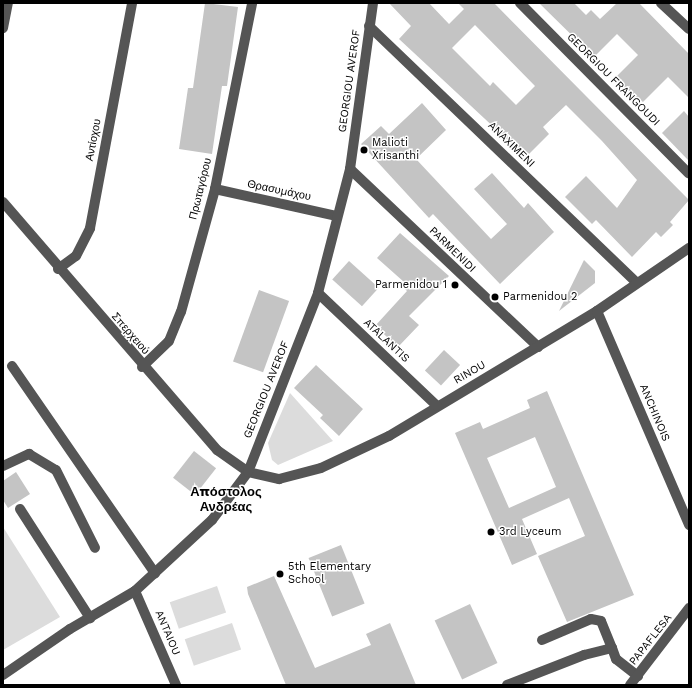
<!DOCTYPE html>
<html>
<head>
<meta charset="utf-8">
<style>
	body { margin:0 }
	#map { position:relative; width:692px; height:688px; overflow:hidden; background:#fff; font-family:"Work Sans",sans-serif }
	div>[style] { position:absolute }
	.green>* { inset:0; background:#dcdcdc; transform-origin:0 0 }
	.building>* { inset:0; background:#c4c4c4; transform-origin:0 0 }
	.minor>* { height:10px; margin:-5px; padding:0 5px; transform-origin:5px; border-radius:5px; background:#555 }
	.dots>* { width:11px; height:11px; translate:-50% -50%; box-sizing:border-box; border:2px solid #fff; border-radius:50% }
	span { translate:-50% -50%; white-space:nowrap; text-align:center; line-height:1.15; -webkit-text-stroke:3px #fff; paint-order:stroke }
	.street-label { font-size:11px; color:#000 }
	.poi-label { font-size:11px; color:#000 }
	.left { translate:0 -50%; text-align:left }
	.right { translate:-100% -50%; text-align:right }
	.quarter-label { font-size:13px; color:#000; font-weight:700 }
	.frame { position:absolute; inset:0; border:4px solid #000; pointer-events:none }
</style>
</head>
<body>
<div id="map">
	<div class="green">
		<i style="clip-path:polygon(290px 393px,333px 441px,278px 465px,272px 460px,268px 443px)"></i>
		<i style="clip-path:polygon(3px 527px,60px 617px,3px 650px)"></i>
		<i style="left:217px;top:586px;width:28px;height:50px;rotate:71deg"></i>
		<i style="left:232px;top:623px;width:28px;height:50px;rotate:71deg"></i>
	</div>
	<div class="building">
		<i style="clip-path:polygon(205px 3px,238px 7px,227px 86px,222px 86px,212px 154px,179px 149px,188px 88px,193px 88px)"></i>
		<i style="clip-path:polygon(evenodd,389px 3px,429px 3px,449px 24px,464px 9px,458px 3px,494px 3px,689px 200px,670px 222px,673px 225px,661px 237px,656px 232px,632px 257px,596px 220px,592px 224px,565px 197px,586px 176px,617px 208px,637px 180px,602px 141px,566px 105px,543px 127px,549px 134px,526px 157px,399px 39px,411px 26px,389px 3px,475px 25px,535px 86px,516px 105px,493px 82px,490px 86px,452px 48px,475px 25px)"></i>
		<i style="clip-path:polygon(539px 3px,574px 3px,586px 15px,591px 10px,600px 19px,617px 3px,639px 3px,689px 54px,689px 98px,668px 77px,643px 102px,614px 79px,638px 55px,617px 34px,594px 57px)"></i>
		<i style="clip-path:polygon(422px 103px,446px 130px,416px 159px,491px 239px,507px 224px,474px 189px,492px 173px,524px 208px,528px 203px,554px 232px,500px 284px,433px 214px,429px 218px,361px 144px,381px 126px,389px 134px)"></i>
		<i style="clip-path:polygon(684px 111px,689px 117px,689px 161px,662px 133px)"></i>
		<i style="clip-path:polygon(400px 233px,449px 276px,409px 316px,419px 325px,398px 347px,375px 326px,407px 291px,401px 285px,404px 282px,377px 258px)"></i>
		<i style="clip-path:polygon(584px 260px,595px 271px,595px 283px,559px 311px)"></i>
		<i style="left:349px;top:261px;width:40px;height:25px;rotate:42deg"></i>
		<i style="left:259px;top:290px;width:32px;height:76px;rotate:20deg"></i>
		<i style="left:444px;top:350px;width:22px;height:28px;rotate:43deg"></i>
		<i style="clip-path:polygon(316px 365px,363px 409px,339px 436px,320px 418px,323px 415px,294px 388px)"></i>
		<i style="clip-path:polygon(evenodd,547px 391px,634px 595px,567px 622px,538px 556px,585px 536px,569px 498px,522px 519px,537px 554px,512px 565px,455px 433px,480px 422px,483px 429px,530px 408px,527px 400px,547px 391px,535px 437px,556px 487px,509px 508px,487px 458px,535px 437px)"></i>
		<i style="left:194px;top:451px;width:28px;height:34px;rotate:38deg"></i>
		<i style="clip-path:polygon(16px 472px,30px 494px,8px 508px,3px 500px,3px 481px)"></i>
		<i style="left:341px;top:545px;width:63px;height:35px;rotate:68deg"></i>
		<i style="clip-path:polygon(274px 576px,315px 668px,371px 645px,366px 634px,390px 623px,416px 685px,286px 685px,248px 594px,247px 587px)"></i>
		<i style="left:470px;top:604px;width:65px;height:39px;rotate:65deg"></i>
	</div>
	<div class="minor">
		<i style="left:520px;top:3px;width:240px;rotate:45.3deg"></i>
		<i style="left:661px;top:3px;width:38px;rotate:43deg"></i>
		<i style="left:369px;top:26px;width:370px;rotate:43.8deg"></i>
		<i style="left:3px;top:28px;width:25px;rotate:-79deg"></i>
		<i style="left:350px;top:169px;width:259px;rotate:43.4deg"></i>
		<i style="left:215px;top:189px;width:125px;rotate:12.5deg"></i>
		<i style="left:3px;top:202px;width:328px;rotate:49.2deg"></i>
		<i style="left:217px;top:450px;width:38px;rotate:35deg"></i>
		<i style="left:248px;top:472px;width:32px;rotate:13deg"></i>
		<i style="left:279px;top:479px;width:43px;rotate:-14.7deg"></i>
		<i style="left:321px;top:468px;width:75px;rotate:-25.2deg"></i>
		<i style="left:389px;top:436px;width:243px;rotate:-31deg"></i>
		<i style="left:597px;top:311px;width:112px;rotate:-34.4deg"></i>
		<i style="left:58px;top:269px;width:22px;rotate:-36deg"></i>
		<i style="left:76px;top:256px;width:31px;rotate:-63deg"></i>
		<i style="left:90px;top:228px;width:229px;rotate:-79.4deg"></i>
		<i style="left:318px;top:293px;width:164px;rotate:43.5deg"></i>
		<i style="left:597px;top:311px;width:233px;rotate:66.7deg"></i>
		<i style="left:12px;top:366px;width:252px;rotate:55.4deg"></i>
		<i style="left:142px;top:367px;width:37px;rotate:-44deg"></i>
		<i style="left:169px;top:341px;width:31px;rotate:-68deg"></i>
		<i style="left:181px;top:312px;width:128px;rotate:-74.5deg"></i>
		<i style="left:215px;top:189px;width:190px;rotate:-78.7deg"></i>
		<i style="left:3px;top:466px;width:29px;rotate:-25deg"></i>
		<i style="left:29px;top:454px;width:31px;rotate:31deg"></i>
		<i style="left:56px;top:470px;width:87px;rotate:63.4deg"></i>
		<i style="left:20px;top:509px;width:130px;rotate:57.3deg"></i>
		<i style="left:135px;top:591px;width:103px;rotate:66.4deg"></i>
		<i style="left:542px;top:640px;width:53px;rotate:-23.2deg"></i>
		<i style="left:591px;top:619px;width:10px;rotate:11deg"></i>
		<i style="left:601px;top:621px;width:29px;rotate:68deg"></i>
		<i style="left:3px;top:675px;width:81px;rotate:-34.5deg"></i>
		<i style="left:70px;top:629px;width:75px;rotate:-30.3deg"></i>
		<i style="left:135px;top:591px;width:105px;rotate:-42.7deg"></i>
		<i style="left:212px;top:520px;width:60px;rotate:-53.1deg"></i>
		<i style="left:248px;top:472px;width:192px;rotate:-68.6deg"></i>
		<i style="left:318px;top:293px;width:128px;rotate:-75.5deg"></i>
		<i style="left:350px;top:169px;width:168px;rotate:-82.1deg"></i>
		<i style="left:507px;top:685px;width:83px;rotate:-21.3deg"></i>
		<i style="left:584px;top:655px;width:29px;rotate:-14deg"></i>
		<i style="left:612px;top:648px;width:12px;rotate:70deg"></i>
		<i style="left:616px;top:659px;width:28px;rotate:38deg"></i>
		<i style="left:630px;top:685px;width:97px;rotate:-52.5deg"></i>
	</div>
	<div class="dots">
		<i style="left:364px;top:150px;background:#000"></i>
		<i style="left:455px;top:285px;background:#000"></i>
		<i style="left:495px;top:297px;background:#000"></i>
		<i style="left:491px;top:532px;background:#000"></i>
		<i style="left:280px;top:574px;background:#000"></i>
	</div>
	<div class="street-label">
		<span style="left:613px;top:80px;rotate:45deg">GEORGIOU FRANGOUDI</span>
		<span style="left:350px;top:81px;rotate:-82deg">GEORGIOU AVEROF</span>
		<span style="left:94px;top:140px;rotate:-79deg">Αντίοχου</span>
		<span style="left:511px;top:145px;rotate:44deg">ANAXIMENI</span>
		<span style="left:201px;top:189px;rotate:-76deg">Πρωταγόρου</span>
		<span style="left:279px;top:191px;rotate:12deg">Θρασυμάχου</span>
		<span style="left:452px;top:250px;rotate:44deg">PARMENIDI</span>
		<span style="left:130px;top:334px;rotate:49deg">Σπερχειού</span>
		<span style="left:386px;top:341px;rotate:43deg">ATALANTIS</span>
		<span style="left:470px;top:373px;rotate:-30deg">RINOU</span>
		<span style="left:267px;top:390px;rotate:-68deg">GEORGIOU AVEROF</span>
		<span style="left:654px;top:413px;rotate:67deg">ANCHINOIS</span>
		<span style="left:167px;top:633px;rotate:67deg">ANTAIOU</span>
		<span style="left:651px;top:640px;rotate:-52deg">PAPAFLESA</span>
	</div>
	<div class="poi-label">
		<span class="left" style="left:372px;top:150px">Malioti<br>Xrisanthi</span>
		<span class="right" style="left:447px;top:285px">Parmenidou 1</span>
		<span class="left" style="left:503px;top:297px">Parmenidou 2</span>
		<span class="left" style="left:499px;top:532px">3rd Lyceum</span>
		<span class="left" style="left:288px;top:574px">5th Elementary<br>School</span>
	</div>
	<div class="quarter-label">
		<span style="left:226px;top:500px">Απόστολος<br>Ανδρέας</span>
	</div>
	<div class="frame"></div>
</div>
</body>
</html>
